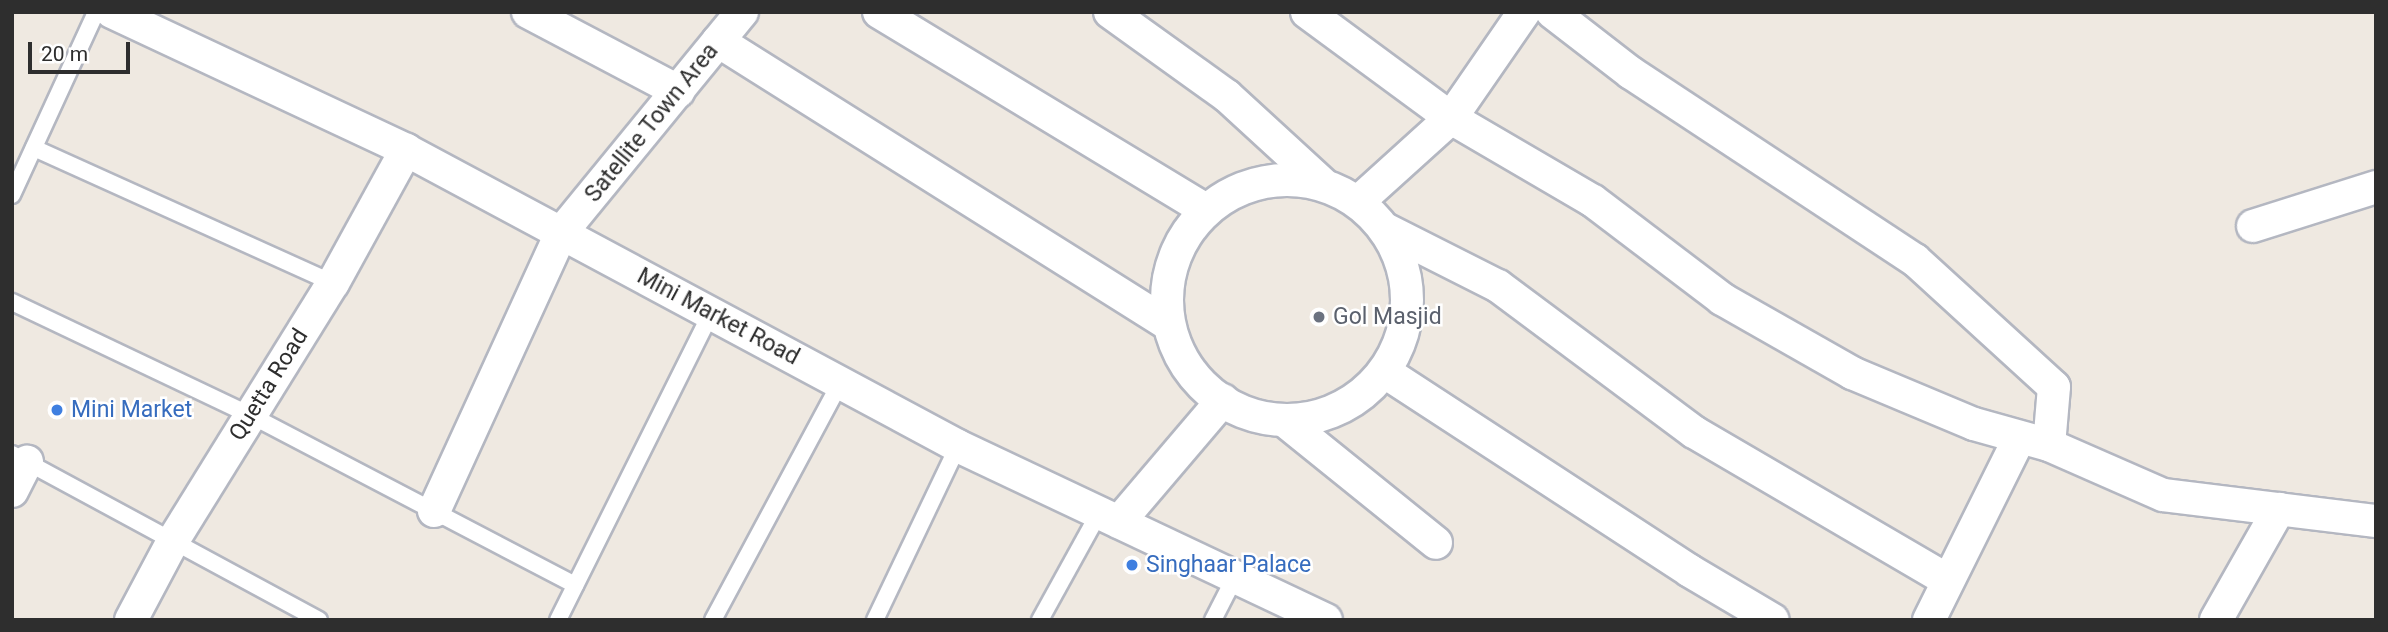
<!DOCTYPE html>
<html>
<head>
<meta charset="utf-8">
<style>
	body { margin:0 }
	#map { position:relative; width:2388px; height:632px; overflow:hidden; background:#efe9e1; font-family:Roboto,sans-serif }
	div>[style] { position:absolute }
	.roads { filter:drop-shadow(2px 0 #b4b7c1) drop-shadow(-2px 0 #b4b7c1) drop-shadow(0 2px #b4b7c1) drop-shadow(0 -2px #b4b7c1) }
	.lane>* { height:16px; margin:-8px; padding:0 8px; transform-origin:8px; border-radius:8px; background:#fff }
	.street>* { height:32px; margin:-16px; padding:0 16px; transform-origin:16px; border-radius:16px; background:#fff }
	.street>.ring { margin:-16px; padding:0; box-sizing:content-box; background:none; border:32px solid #fff; border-radius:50% }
	.dots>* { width:19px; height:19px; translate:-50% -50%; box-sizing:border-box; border:4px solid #fff; border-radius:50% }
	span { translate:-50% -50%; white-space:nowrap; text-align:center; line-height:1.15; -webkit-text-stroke:5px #fff; paint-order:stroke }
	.street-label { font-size:23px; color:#2e2e2e }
	.worship-label { font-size:23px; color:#5b616d }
	.left { translate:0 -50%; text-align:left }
	.shop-label { font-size:23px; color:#366cbe }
	.frame { position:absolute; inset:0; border:14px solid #2e2e2e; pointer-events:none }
	.scale { position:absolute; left:28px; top:42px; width:102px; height:32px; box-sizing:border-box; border:4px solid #2e2e2e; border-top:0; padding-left:9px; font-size:21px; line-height:24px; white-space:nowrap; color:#2e2e2e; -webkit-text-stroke:5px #fff; paint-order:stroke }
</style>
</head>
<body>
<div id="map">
	<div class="roads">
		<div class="lane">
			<i style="left:34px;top:148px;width:328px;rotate:24.3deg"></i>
			<i style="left:12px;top:195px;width:201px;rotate:-65.3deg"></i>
			<i style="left:12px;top:302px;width:263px;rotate:25.4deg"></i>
			<i style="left:250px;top:415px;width:367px;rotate:27.6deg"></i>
			<i style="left:12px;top:454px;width:349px;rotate:28.4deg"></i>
			<i style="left:558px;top:620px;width:343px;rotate:-63.5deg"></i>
			<i style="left:713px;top:620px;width:269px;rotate:-61.8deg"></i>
			<i style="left:875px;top:620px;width:193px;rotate:-64.5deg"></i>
			<i style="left:1040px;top:620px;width:122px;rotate:-61.1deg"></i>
			<i style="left:1213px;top:620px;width:48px;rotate:-62.9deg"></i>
		</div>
		<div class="street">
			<i style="left:112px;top:12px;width:325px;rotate:25.1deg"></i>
			<i style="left:406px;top:150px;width:626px;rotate:28.2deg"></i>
			<i style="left:958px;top:446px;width:407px;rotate:25.3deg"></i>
			<i style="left:528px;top:12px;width:170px;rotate:27.8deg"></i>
			<i style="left:879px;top:12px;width:382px;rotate:31.2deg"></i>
			<i style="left:1110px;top:12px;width:144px;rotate:35.7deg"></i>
			<i style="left:1227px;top:96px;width:132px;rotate:42.5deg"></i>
			<i style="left:1307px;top:12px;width:179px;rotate:36.4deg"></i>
			<i style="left:1451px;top:118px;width:164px;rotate:30.3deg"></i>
			<i style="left:1593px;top:201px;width:162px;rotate:37.2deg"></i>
			<i style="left:1722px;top:299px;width:150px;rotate:29.6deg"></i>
			<i style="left:1852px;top:373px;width:132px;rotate:22.7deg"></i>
			<i style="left:1974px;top:424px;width:78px;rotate:15.6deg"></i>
			<i style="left:1552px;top:12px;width:100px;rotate:37.7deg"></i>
			<i style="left:1631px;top:73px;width:340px;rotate:33.4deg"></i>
			<i style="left:1915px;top:260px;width:188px;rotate:42.4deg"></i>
			<i style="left:2054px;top:387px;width:58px;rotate:94.9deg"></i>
			<i style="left:2049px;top:445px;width:124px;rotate:23.7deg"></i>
			<i style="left:2163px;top:495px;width:215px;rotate:7deg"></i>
			<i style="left:718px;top:41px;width:532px;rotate:32.17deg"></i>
			<i class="ring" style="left:1167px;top:180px;width:208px;height:208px"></i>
			<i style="left:1358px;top:202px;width:125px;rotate:-42.1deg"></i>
			<i style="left:1451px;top:118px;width:129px;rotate:-55.4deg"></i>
			<i style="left:2253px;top:226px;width:129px;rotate:-17.6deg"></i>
			<i style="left:1385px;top:229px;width:127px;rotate:26.8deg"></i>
			<i style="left:1498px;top:286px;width:244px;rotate:36.7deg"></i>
			<i style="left:1694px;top:432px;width:293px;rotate:30.3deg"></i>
			<i style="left:1385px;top:372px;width:364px;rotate:33.1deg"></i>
			<i style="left:1690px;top:571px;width:96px;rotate:30.6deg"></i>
			<i style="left:1285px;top:421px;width:194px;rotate:38.9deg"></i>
			<i style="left:12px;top:491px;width:33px;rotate:-63deg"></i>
			<i style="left:434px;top:511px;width:306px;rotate:-65.4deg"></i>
			<i style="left:561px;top:233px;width:286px;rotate:-50.7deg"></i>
			<i style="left:1119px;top:522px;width:160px;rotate:-49.6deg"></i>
			<i style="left:131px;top:620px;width:92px;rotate:-62deg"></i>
			<i style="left:174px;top:539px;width:301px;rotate:-58.2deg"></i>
			<i style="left:333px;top:283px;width:152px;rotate:-61.2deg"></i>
			<i style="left:1929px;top:620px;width:204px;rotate:-63.6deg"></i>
			<i style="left:2216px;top:620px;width:128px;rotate:-60.4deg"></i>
		</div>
	</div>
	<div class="dots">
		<i style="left:1319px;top:317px;background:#6b7280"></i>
		<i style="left:57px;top:410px;background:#3f7fe0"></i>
		<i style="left:1132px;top:565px;background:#3f7fe0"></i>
	</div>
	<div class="street-label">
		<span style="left:652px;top:123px;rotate:-51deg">Satellite Town Area</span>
		<span style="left:718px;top:317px;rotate:28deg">Mini Market Road</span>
		<span style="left:269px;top:385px;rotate:-58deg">Quetta Road</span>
	</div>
	<div class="worship-label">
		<span class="left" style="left:1333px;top:317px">Gol Masjid</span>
	</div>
	<div class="shop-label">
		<span class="left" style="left:71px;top:410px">Mini Market</span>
		<span class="left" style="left:1146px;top:565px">Singhaar Palace</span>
	</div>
	<div class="frame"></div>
	<div class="scale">20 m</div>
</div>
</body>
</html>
